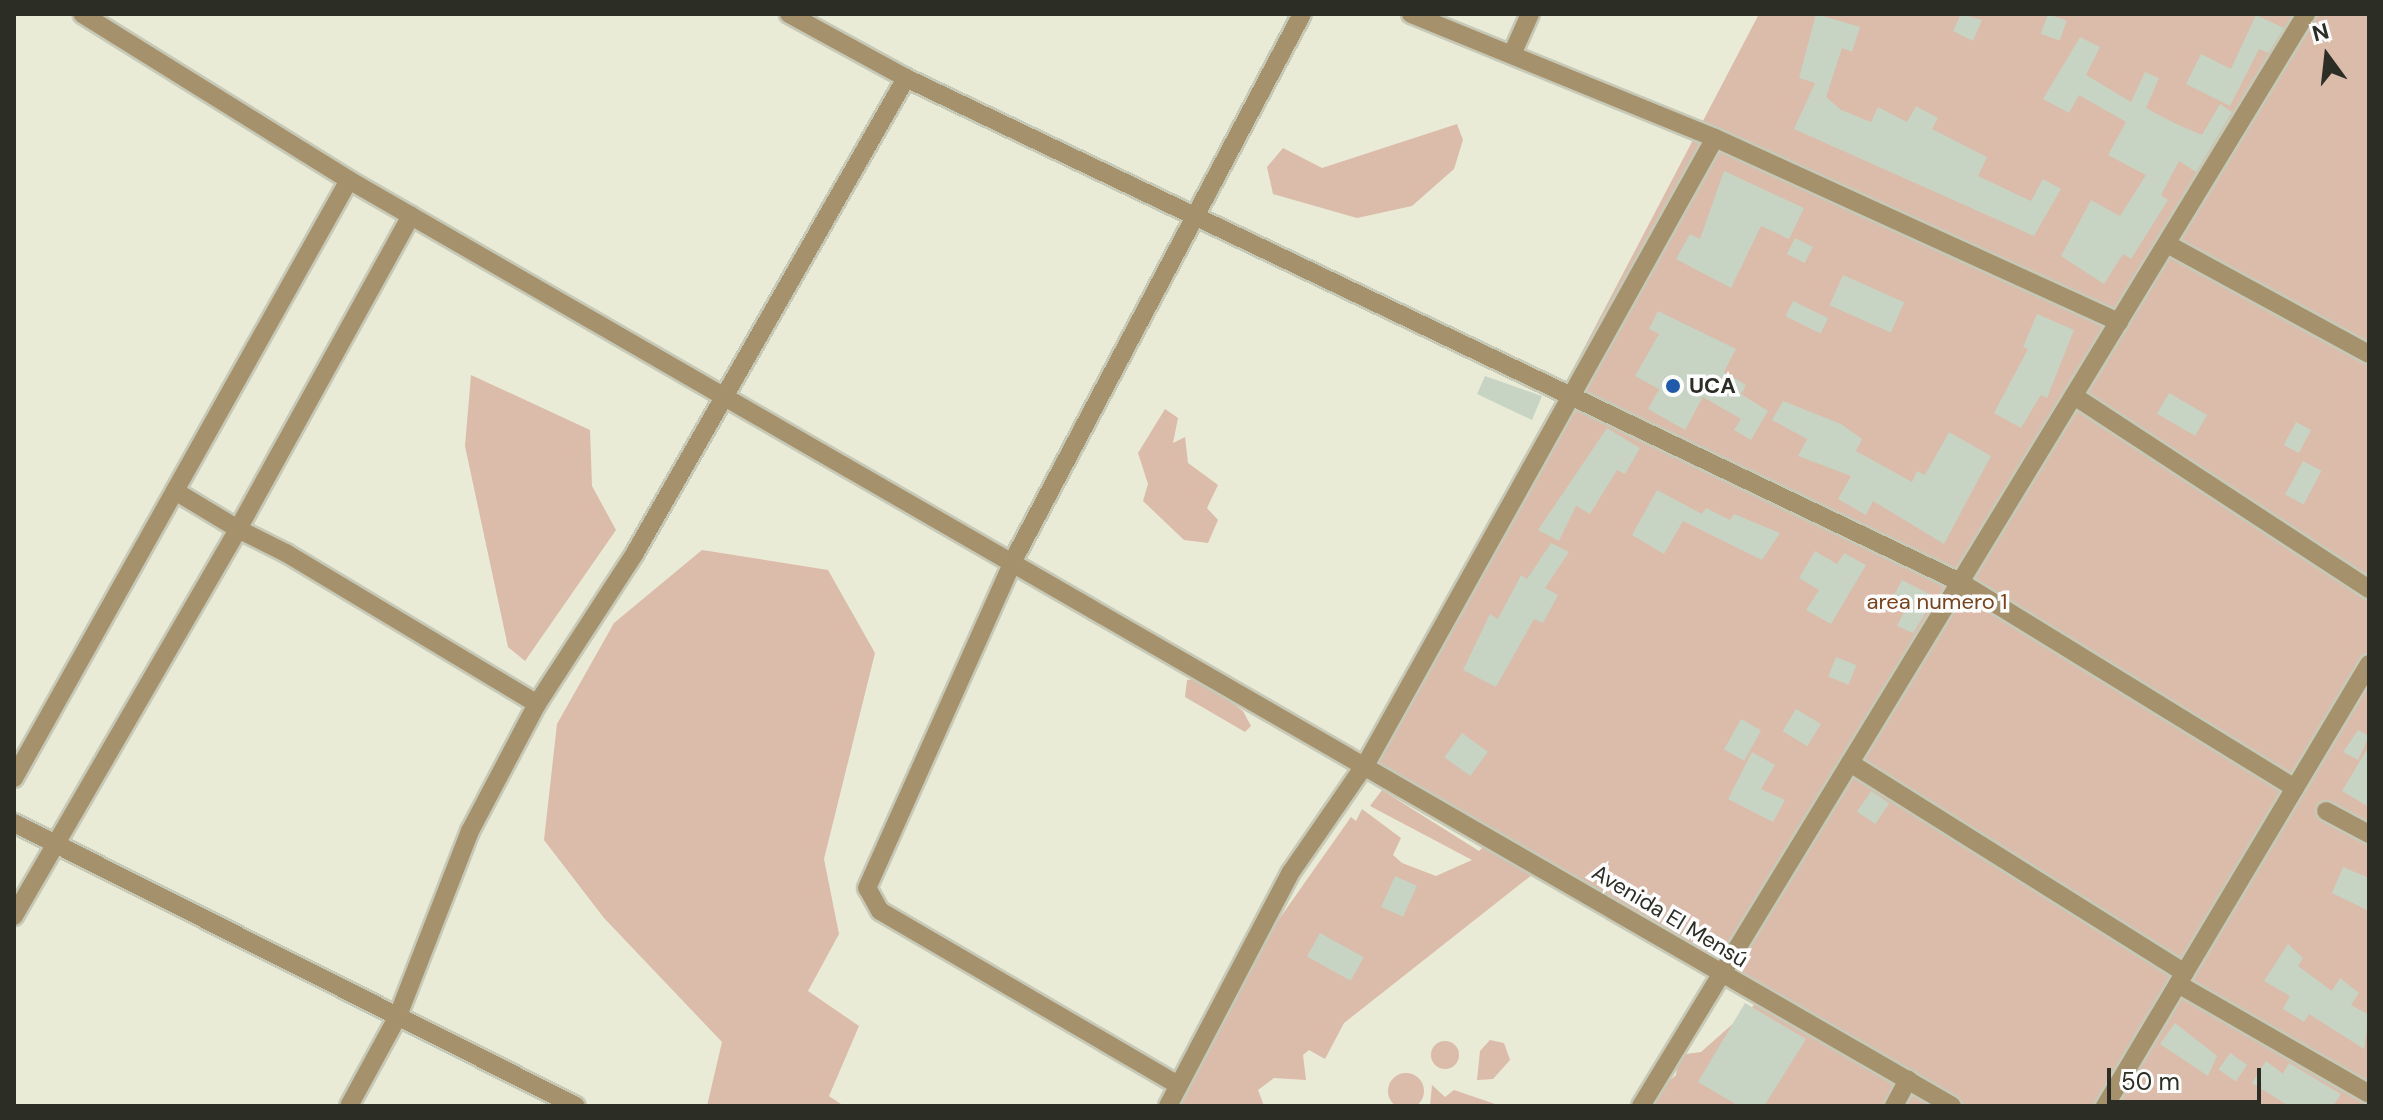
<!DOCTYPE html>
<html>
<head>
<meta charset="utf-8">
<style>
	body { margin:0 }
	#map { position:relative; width:2383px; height:1120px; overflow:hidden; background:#e9ebd7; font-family:"DM Sans",sans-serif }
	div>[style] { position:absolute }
	.green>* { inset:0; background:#dbbba9 }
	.round { border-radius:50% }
	.building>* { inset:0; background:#c7d4c4; transform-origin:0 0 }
	.roads { filter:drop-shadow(2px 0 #c7c9b7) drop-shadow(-2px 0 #c7c9b7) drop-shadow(0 2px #c7c9b7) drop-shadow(0 -2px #c7c9b7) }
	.minor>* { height:18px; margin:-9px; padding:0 9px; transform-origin:9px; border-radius:9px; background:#a6916d }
	.dots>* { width:22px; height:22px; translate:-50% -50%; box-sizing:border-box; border:4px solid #fff; border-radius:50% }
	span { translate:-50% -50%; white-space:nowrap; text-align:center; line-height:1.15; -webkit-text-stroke:7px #fff; paint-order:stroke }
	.poi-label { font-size:22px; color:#2c2d25; font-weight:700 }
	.left { translate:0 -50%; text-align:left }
	.park-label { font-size:22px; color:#7a411a }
	.street-label { font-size:22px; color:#2c2d25 }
	.frame { position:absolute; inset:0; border:16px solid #2c2d25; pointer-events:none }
	.north { position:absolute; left:2287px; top:16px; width:80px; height:80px; -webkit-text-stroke:6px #fff; paint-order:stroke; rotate:345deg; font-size:22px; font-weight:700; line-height:32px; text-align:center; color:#2c2d25 }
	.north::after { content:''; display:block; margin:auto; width:28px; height:36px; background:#2c2d25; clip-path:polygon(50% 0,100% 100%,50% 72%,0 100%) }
	.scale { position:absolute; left:2107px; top:1068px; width:154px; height:36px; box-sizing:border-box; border:4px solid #2c2d25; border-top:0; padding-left:10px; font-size:24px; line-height:28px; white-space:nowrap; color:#2c2d25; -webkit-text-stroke:6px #fff; paint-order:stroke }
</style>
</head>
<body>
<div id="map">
	<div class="green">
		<i style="clip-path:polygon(1759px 14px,2369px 14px,2369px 1106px,1641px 1106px,1676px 1075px,1679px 1055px,1701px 1052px,1762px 998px,1542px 867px,1344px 1023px,1325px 1059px,1309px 1050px,1303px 1055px,1306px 1080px,1274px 1078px,1258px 1090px,1264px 1106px,1176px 1106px,1253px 956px,1351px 817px,1356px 821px,1362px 809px,1401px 838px,1393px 855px,1402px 863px,1436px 876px,1472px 860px,1370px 806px,1382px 790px,1479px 851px,1492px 838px,1367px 762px)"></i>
		<i style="clip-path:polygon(1457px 124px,1463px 140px,1454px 169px,1412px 206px,1357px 218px,1273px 194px,1267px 167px,1283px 148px,1322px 168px)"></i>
		<i style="clip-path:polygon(471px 375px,590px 430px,592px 486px,616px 530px,525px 661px,508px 647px,465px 446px)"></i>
		<i style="clip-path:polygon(1165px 409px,1178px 418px,1173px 443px,1185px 437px,1188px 463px,1218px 485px,1207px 508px,1218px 520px,1208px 543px,1184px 540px,1143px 501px,1148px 484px,1138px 453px)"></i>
		<i style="clip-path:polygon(702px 550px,828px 570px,875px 653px,824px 859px,839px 934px,808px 991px,859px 1026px,829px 1096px,844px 1106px,707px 1106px,722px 1042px,604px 918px,544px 840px,557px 724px,614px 623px)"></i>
		<i style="clip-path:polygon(1199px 679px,1243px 711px,1251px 726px,1245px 732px,1185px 697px,1187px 680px)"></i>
		<i style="clip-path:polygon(1490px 1040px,1504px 1043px,1510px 1060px,1493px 1079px,1477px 1080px,1480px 1051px)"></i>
		<i class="round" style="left:1431px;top:1041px;width:28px;height:28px"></i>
		<i class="round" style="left:1388px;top:1073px;width:36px;height:36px"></i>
		<i style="clip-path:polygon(1432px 1085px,1445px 1097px,1454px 1090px,1501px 1106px,1430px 1106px)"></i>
	</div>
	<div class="building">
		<i style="clip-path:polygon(1816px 14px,1860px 27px,1852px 52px,1842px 48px,1826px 97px,1841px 110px,1871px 122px,1878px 107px,1907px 122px,1916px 106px,1938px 118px,1932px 129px,1987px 157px,1978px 176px,2031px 201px,2043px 179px,2061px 189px,2034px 236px,1794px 129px,1815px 83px,1799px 78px)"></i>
		<i style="clip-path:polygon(1961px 14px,1982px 20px,1973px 41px,1953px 31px)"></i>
		<i style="left:2048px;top:14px;width:20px;height:21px;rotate:20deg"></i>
		<i style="clip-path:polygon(2256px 15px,2284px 28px,2268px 53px,2259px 49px,2230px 106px,2186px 84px,2201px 54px,2231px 69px)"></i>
		<i style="clip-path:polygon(2080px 37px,2100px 47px,2086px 75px,2131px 102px,2145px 72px,2159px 78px,2146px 108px,2174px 123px,2202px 135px,2220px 104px,2232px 112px,2196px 172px,2179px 161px,2161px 195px,2168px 200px,2131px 259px,2123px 254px,2104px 284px,2061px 256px,2091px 200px,2120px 216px,2146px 175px,2108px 155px,2126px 122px,2079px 95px,2069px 113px,2043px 99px)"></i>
		<i style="clip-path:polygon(1724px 171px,1804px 208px,1789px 239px,1761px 226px,1731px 288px,1676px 259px,1690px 234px,1700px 239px)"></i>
		<i style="left:1795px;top:238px;width:20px;height:18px;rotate:27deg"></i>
		<i style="left:1843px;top:275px;width:67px;height:33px;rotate:24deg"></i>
		<i style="left:1793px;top:301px;width:39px;height:17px;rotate:26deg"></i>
		<i style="clip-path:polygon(1658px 311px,1736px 349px,1724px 372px,1746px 385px,1741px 394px,1768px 411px,1751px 440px,1734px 430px,1741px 419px,1703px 397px,1685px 430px,1648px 409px,1659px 389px,1635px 376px,1659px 334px,1649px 329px)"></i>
		<i style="clip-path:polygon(2037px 314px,2074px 330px,2047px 398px,2041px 395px,2021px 428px,1994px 413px,2028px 349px,2023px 347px)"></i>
		<i style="clip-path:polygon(1485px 376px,1542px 396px,1532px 420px,1477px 394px)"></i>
		<i style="left:2169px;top:393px;width:44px;height:24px;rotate:30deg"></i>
		<i style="clip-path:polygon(1783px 401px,1841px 424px,1862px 439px,1856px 451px,1912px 482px,1917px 471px,1925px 475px,1949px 432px,1991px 456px,1944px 544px,1873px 501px,1866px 515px,1838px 499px,1851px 476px,1798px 456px,1807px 439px,1772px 420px)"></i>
		<i style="left:2296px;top:422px;width:17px;height:26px;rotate:28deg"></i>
		<i style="clip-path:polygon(1607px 428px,1640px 448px,1625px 474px,1617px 470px,1590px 514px,1576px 506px,1559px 541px,1538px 530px)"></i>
		<i style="left:2303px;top:461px;width:21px;height:38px;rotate:28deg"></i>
		<i style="clip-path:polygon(1657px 490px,1702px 514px,1706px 508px,1730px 520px,1734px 514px,1780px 533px,1762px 560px,1683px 521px,1664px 554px,1632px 535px)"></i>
		<i style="clip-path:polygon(1551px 543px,1569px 552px,1545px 588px,1558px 595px,1543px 623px,1534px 619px,1496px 687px,1463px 670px,1490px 614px,1498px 619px,1521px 575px,1527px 579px)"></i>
		<i style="clip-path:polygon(1815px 551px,1837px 564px,1844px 553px,1866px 565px,1831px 624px,1806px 610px,1819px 590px,1799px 578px)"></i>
		<i style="clip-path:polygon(1902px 580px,1935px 597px,1913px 633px,1897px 626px,1904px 612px,1889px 605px)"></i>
		<i style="left:1836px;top:657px;width:22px;height:21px;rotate:22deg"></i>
		<i style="left:1796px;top:709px;width:29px;height:26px;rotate:31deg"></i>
		<i style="left:1741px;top:719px;width:23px;height:35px;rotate:29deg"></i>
		<i style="clip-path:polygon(2358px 730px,2369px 736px,2358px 760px,2343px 752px)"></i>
		<i style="left:1462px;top:733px;width:32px;height:30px;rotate:36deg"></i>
		<i style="clip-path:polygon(2369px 746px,2369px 807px,2342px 791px)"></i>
		<i style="clip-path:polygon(1752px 752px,1775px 765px,1761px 789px,1785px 800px,1773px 822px,1728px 799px)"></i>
		<i style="left:1871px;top:791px;width:22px;height:25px;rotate:34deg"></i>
		<i style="clip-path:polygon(2343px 867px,2369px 878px,2369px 911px,2332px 893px)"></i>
		<i style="left:1395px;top:876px;width:24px;height:34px;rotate:24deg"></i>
		<i style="left:1320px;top:933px;width:50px;height:27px;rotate:29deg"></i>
		<i style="clip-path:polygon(2288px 944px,2303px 958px,2298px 966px,2332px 991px,2340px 978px,2359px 993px,2351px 1005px,2369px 1015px,2364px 1049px,2309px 1014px,2304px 1022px,2283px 1009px,2290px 996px,2264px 981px)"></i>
		<i style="clip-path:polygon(1745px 1003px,1806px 1039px,1764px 1106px,1739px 1106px,1698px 1082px)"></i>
		<i style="clip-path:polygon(2175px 1023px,2217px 1056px,2208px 1076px,2160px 1044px)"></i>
		<i style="left:2230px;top:1053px;width:21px;height:20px;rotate:35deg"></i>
		<i style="clip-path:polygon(2266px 1061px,2283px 1074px,2289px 1063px,2341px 1094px,2333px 1106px,2289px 1106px,2252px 1083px)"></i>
	</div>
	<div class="roads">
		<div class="minor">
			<i style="left:789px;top:14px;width:133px;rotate:28.7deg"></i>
			<i style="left:906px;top:78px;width:1168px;rotate:25.56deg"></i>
			<i style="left:1960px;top:582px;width:393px;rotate:31.6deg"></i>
			<i style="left:1411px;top:14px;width:328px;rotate:22.2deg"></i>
			<i style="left:1715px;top:138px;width:444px;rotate:24.5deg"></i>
			<i style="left:1513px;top:52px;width:42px;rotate:-65.9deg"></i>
			<i style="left:349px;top:180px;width:1851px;rotate:30.01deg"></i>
			<i style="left:2167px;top:244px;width:230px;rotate:28.6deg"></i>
			<i style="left:2074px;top:396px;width:353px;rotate:33.2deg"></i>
			<i style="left:175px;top:491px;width:74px;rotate:31.1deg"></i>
			<i style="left:238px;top:529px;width:358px;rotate:-61.1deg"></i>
			<i style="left:537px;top:704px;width:180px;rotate:-57deg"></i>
			<i style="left:635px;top:553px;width:547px;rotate:-60.29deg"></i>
			<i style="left:1850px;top:763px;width:395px;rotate:32.1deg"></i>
			<i style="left:14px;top:778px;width:685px;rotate:-60.74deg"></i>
			<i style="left:349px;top:180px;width:314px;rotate:-148.1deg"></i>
			<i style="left:2326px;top:811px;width:49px;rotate:28.1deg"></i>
			<i style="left:14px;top:823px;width:629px;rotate:26.73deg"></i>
			<i style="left:14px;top:916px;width:447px;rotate:-59.9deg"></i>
			<i style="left:238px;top:529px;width:54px;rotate:26.6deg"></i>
			<i style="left:286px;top:553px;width:293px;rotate:31deg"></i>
			<i style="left:537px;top:704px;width:144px;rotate:117.8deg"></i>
			<i style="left:470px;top:831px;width:199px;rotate:111.3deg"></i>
			<i style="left:398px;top:1016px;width:102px;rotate:118.6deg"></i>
			<i style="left:2178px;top:984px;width:220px;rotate:29.9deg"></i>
			<i style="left:1178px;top:1085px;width:345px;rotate:-149.7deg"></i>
			<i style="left:880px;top:911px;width:26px;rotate:-119deg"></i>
			<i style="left:867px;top:888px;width:363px;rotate:-65.9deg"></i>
			<i style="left:1015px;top:557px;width:614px;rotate:-62.14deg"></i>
			<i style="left:1168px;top:1106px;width:264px;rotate:-62.3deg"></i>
			<i style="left:1291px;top:872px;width:134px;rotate:-55.4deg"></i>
			<i style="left:1367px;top:762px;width:714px;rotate:-60.85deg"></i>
			<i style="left:1641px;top:1106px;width:1279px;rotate:-58.66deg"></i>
			<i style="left:1894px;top:1106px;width:30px;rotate:-62deg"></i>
			<i style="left:2105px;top:1106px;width:515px;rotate:-59.15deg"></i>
		</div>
	</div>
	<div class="dots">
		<i style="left:1673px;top:386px;background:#1f5bac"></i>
	</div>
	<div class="poi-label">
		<span class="left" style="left:1689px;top:386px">UCA</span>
	</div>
	<div class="park-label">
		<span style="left:1937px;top:602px">area numero 1</span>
	</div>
	<div class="street-label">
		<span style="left:1670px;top:916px;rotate:31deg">Avenida El Mensú</span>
	</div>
	<div class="frame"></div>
	<div class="north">N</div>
	<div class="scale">50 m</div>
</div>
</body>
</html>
